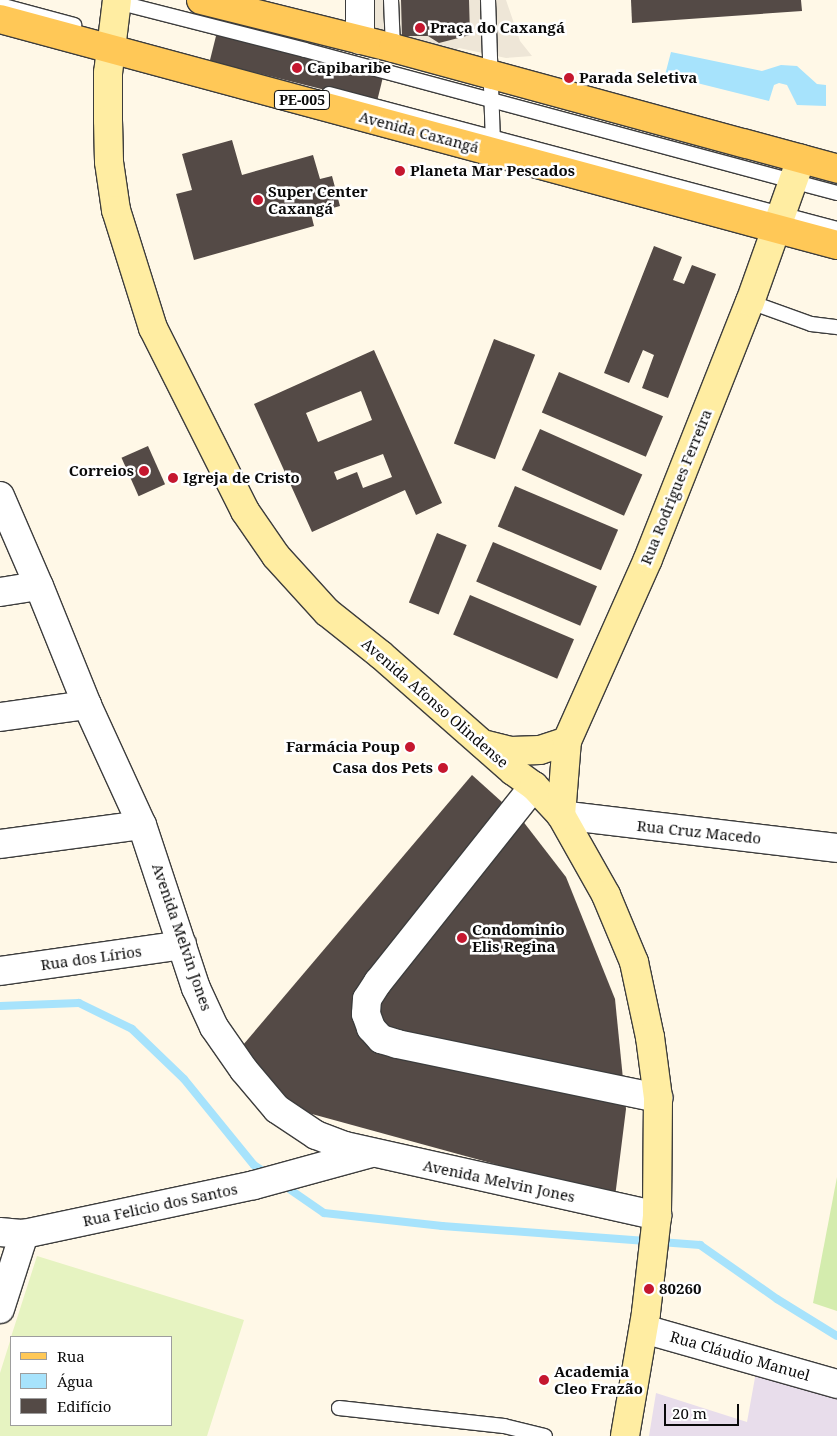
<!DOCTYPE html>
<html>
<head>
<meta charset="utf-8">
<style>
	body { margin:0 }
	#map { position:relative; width:837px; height:1436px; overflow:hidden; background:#fff8e7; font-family:"Noto Serif",serif }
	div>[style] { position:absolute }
	.industrial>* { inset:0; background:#e8ddeb }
	.green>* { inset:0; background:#d4ecae }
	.pitch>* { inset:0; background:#e6f3c1 }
	.plaza>* { inset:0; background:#eee6d7 }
	.water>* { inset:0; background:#a7e3fc }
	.stream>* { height:8px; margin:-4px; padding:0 4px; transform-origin:4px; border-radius:4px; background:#a7e3fc }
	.building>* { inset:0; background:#544a46; transform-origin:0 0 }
	.roads { filter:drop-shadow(1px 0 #3d3d3d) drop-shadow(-1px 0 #3d3d3d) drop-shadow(0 1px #3d3d3d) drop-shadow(0 -1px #3d3d3d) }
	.lane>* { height:14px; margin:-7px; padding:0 7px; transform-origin:7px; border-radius:7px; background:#fff }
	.street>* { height:28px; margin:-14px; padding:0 14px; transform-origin:14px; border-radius:14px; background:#fff }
	.secondary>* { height:28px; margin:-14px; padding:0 14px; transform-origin:14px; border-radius:14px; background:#ffeda2 }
	.primary>* { height:28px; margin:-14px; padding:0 14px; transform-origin:14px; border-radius:14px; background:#ffc857 }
	.dots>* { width:14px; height:14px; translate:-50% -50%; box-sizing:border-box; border:2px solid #fff; border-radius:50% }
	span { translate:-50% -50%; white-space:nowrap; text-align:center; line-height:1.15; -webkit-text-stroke:5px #fff; paint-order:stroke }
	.shield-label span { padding:1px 4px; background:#fff; border:1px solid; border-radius:4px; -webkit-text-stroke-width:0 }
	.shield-label { font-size:14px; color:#0a0a0a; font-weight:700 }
	.poi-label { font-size:15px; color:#0a0a0a; font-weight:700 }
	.left { translate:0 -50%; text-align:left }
	.right { translate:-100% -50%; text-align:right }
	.street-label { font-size:15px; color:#0a0a0a }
	.legend { position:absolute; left:10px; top:1336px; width:162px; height:90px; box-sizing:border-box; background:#fff; border:1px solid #9d9d9d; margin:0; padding:6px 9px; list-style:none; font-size:15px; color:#0a0a0a }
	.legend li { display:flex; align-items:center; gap:10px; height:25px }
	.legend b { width:25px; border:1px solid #9d9d9d }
	.scale { position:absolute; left:664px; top:1404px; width:75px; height:22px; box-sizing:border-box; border:2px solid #0a0a0a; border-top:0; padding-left:6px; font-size:15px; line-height:18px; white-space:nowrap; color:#0a0a0a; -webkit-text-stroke:4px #fff; paint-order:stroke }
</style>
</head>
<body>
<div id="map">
	<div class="industrial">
		<i style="clip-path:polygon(756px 1372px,837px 1393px,837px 1436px,649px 1436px,656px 1393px,747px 1422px)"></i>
	</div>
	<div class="green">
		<i style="clip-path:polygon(837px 1177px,837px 1311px,813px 1303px)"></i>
	</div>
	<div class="pitch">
		<i style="clip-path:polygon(37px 1256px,244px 1320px,207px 1436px,0 1436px,0 1373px,11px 1338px,11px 1425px,171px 1425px,171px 1337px,11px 1337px)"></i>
	</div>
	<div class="plaza">
		<i style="clip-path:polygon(368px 0,506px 0,520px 41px,532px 56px,506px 58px,459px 48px,452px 53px,372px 29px)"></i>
	</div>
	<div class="water">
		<i style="clip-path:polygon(671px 52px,762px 71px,781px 65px,797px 66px,817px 84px,826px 85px,826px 106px,797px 105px,787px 85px,779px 83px,774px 85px,769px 101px,665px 75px)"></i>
	</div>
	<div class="stream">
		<i style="left:0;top:1006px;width:79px;rotate:-2.2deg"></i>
		<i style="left:79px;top:1003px;width:59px;rotate:26.1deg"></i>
		<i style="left:132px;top:1029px;width:72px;rotate:43.9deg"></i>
		<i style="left:184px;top:1079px;width:111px;rotate:50.9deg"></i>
		<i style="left:254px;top:1165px;width:17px;rotate:33deg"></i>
		<i style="left:282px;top:1184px;width:51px;rotate:34.6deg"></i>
		<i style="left:324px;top:1213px;width:119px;rotate:6.3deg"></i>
		<i style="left:442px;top:1226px;width:259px;rotate:4.2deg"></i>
		<i style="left:700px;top:1245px;width:94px;rotate:35deg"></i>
		<i style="left:777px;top:1299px;width:70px;rotate:31.7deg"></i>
	</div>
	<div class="building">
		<i style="clip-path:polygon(401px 0,469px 0,470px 35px,439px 43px,428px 36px,402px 36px)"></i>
		<i style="clip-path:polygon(631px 0,801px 0,802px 11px,632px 23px)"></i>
		<i style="left:217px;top:32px;width:172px;height:30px;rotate:14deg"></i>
		<i style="clip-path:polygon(232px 140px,242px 175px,313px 155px,320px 179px,332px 176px,340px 206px,311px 214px,314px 226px,194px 260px,176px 194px,192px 190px,182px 154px)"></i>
		<i style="clip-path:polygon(654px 246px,682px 257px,673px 280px,684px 284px,692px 265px,716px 274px,668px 398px,642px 388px,654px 355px,643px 350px,629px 383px,604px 373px)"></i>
		<i style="left:494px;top:339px;width:44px;height:112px;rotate:21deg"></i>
		<i style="clip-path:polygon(evenodd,374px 350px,442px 503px,416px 515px,405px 490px,312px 532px,254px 404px,374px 350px,361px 391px,372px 420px,318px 442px,306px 413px,361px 391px,374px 350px,383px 454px,392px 477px,363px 488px,357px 472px,337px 480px,334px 472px,383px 454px)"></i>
		<i style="left:559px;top:372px;width:113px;height:44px;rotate:23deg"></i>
		<i style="left:540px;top:429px;width:112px;height:45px;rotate:24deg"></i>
		<i style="left:148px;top:446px;width:42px;height:29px;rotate:66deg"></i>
		<i style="left:515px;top:486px;width:112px;height:44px;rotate:23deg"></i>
		<i style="left:437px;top:533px;width:32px;height:75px;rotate:22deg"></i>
		<i style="left:493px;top:542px;width:113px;height:43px;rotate:23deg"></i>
		<i style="left:470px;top:595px;width:113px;height:43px;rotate:23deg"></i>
		<i style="clip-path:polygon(472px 775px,522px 820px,566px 877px,615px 999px,626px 1109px,615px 1197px,290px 1108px,243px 1045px)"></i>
	</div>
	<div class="roads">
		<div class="lane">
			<i style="left:391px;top:0;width:48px;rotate:87.6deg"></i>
			<i style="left:488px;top:0;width:146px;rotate:88deg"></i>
			<i style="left:113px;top:1px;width:198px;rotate:14.3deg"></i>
			<i style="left:305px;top:50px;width:551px;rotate:15.05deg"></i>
			<i style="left:0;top:5px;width:77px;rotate:15.1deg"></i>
			<i style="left:329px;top:94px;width:526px;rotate:14.88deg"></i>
			<i style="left:750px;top:302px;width:65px;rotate:19.8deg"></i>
			<i style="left:811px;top:324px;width:26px;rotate:7deg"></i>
			<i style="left:339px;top:1408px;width:166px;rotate:6.2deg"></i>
			<i style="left:504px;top:1426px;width:42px;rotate:13.7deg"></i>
		</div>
		<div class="street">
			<i style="left:360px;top:0;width:40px;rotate:90deg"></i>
			<i style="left:0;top:496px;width:98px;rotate:66.6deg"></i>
			<i style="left:39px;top:586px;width:128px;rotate:68deg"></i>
			<i style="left:87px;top:705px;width:132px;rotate:65.4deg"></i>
			<i style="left:142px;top:825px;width:172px;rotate:71.7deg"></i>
			<i style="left:196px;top:988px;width:43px;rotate:65.2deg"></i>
			<i style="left:214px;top:1027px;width:52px;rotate:55.1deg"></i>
			<i style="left:244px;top:1070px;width:51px;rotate:49.8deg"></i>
			<i style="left:277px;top:1109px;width:47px;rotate:33.7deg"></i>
			<i style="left:316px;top:1135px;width:31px;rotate:21deg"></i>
			<i style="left:345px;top:1146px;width:320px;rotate:12.6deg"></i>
			<i style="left:0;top:592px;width:39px;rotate:-9deg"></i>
			<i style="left:0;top:717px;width:88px;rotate:-7.9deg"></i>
			<i style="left:534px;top:786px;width:251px;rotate:128.5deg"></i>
			<i style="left:378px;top:982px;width:20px;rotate:123deg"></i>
			<i style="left:367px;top:999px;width:15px;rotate:94deg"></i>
			<i style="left:366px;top:1014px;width:15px;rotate:70deg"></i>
			<i style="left:371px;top:1028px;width:15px;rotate:48deg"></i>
			<i style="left:381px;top:1039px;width:17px;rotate:17deg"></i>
			<i style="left:397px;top:1044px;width:267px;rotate:11.7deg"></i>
			<i style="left:561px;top:815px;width:278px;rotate:6.8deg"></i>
			<i style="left:0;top:844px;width:143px;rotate:-7.6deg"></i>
			<i style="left:0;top:971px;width:184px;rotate:-8.1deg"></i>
			<i style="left:0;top:1232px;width:24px;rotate:5deg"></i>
			<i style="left:24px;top:1234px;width:235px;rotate:-12deg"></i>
			<i style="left:254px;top:1185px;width:121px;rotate:-15.3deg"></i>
			<i style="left:0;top:1309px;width:79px;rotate:-72.3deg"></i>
			<i style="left:644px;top:1329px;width:201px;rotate:15.9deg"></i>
		</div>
		<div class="secondary">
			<i style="left:117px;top:0;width:74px;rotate:97deg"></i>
			<i style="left:108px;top:73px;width:47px;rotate:90deg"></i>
			<i style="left:108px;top:120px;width:42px;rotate:88.6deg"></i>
			<i style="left:109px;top:162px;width:49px;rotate:81.7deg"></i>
			<i style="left:116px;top:210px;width:124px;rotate:72.6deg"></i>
			<i style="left:153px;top:328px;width:205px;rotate:63.3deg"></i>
			<i style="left:245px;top:511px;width:55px;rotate:55.4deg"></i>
			<i style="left:276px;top:556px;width:76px;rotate:47.7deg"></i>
			<i style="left:327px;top:612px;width:69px;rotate:38.5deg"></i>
			<i style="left:381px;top:655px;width:176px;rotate:41.3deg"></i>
			<i style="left:513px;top:771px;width:26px;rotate:36deg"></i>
			<i style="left:534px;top:786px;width:40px;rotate:47deg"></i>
			<i style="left:561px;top:815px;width:92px;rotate:60.6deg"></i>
			<i style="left:606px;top:895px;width:73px;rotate:67.3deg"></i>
			<i style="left:634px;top:962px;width:77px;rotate:78deg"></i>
			<i style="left:650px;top:1037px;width:62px;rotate:82.5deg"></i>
			<i style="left:658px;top:1098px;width:118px;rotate:90.5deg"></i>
			<i style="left:657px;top:1216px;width:98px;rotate:96.5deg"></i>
			<i style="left:646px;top:1313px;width:125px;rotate:99.7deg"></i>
			<i style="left:483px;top:744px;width:29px;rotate:14deg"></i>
			<i style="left:511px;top:751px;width:29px;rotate:-2deg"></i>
			<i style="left:540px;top:750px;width:28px;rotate:-18deg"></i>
			<i style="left:561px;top:815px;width:74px;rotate:-85.4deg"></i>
			<i style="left:567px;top:741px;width:199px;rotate:-66deg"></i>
			<i style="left:648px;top:559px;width:277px;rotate:-68.4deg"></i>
			<i style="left:750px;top:302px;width:152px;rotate:-70.4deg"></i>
		</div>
		<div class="primary">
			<i style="left:201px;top:0;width:198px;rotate:14deg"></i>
			<i style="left:393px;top:48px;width:460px;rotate:15.2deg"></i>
			<i style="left:0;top:19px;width:867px;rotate:15.11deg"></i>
		</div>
	</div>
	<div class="dots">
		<i style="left:420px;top:28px;background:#c5172f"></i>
		<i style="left:297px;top:68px;background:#c5172f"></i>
		<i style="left:569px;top:78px;background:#c5172f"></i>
		<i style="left:400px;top:171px;background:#c5172f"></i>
		<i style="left:258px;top:200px;background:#c5172f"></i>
		<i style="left:144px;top:471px;background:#c5172f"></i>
		<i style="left:173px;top:478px;background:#c5172f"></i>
		<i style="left:410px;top:747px;background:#c5172f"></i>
		<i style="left:443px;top:768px;background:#c5172f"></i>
		<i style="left:462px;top:938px;background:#c5172f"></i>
		<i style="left:649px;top:1289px;background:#c5172f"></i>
		<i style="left:544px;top:1380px;background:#c5172f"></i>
	</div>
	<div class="shield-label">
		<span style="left:302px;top:100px">PE-005</span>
	</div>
	<div class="poi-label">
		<span class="left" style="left:430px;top:28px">Praça do Caxangá</span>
		<span class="left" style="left:307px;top:68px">Capibaribe</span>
		<span class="left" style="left:579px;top:78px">Parada Seletiva</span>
		<span class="left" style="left:410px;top:171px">Planeta Mar Pescados</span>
		<span class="left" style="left:268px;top:200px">Super Center<br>Caxangá</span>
		<span class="right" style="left:134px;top:471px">Correios</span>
		<span class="left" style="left:183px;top:478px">Igreja de Cristo</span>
		<span class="right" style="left:400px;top:747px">Farmácia Poup</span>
		<span class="right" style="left:433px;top:768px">Casa dos Pets</span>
		<span class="left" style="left:472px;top:938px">Condominio<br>Elis Regina</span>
		<span class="left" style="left:659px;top:1289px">80260</span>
		<span class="left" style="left:554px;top:1380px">Academia<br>Cleo Frazão</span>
	</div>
	<div class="street-label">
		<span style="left:419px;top:132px;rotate:15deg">Avenida Caxangá</span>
		<span style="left:676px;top:487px;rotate:-68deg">Rua Rodrigues Ferreira</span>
		<span style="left:435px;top:703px;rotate:41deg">Avenida Afonso Olindense</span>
		<span style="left:699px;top:832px;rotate:6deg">Rua Cruz Macedo</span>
		<span style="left:182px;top:937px;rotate:71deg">Avenida Melvin Jones</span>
		<span style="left:91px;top:958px;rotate:-8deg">Rua dos Lírios</span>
		<span style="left:499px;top:1181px;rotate:12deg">Avenida Melvin Jones</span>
		<span style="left:160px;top:1205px;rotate:-12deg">Rua Felicio dos Santos</span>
		<span style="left:740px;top:1356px;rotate:16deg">Rua Cláudio Manuel</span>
	</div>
	<ul class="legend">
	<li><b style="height:6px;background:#ffc857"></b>Rua</li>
	<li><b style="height:14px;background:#a7e3fc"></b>Água</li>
	<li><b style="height:14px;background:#544a46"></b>Edifício</li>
	</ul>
	<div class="scale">20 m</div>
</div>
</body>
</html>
